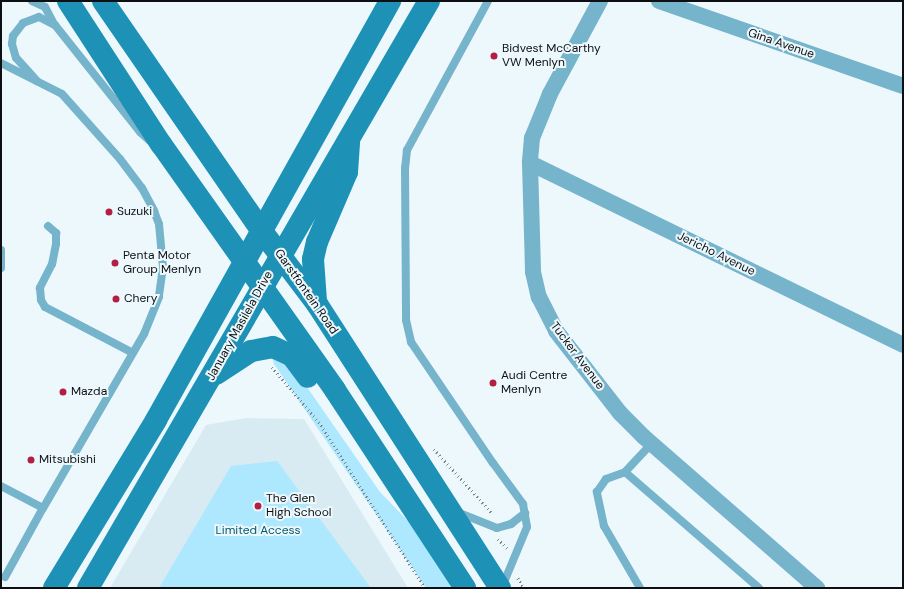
<!DOCTYPE html>
<html>
<head>
<meta charset="utf-8">
<style>
	body { margin:0 }
	#map { position:relative; width:904px; height:589px; overflow:hidden; background:#edf8fd; font-family:"DM Sans",sans-serif }
	div>[style] { position:absolute }
	.built>* { inset:0; background:#d8eaf2 }
	.green>* { inset:0; background:#aee8ff }
	.path>* { height:2.5px; margin-top:-1.25px; transform-origin:0; background:repeating-linear-gradient(90deg,#7d8487 0 1px,transparent 0 4px) }
	.service>* { height:8px; margin:-4px; padding:0 4px; transform-origin:4px; border-radius:4px; background:#76b4cc }
	.minor>* { height:16px; margin:-8px; padding:0 8px; transform-origin:8px; border-radius:8px; background:#76b4cc }
	.secondary>* { height:22px; margin:-11px; padding:0 11px; transform-origin:11px; border-radius:11px; background:#1e92b6 }
	.dots>* { width:11px; height:11px; translate:-50% -50%; box-sizing:border-box; border:2px solid #edf8fd; border-radius:50% }
	span { translate:-50% -50%; white-space:nowrap; text-align:center; line-height:1.15; -webkit-text-stroke:4px #edf8fd; paint-order:stroke }
	.street-label { font-size:12px; color:#0d1012 }
	.poi-label { font-size:12px; color:#0d1012 }
	.left { translate:0 -50%; text-align:left }
	.park-label { font-size:12px; color:#07586f }
	.frame { position:absolute; inset:0; border:2px solid #0d1012; pointer-events:none }
</style>
</head>
<body>
<div id="map">
	<div class="built">
		<i style="clip-path:polygon(246px 418px,304px 419px,408px 588px,110px 588px,206px 425px)"></i>
	</div>
	<div class="green">
		<i style="clip-path:polygon(271px 354px,286px 357px,380px 492px,409px 522px,452px 588px,426px 588px,274px 364px)"></i>
		<i style="clip-path:polygon(277px 461px,371px 588px,159px 588px,231px 466px)"></i>
	</div>
	<div class="path">
		<i style="left:272px;top:367px;width:72px;rotate:49.5deg"></i>
		<i style="left:319px;top:422px;width:197px;rotate:57.4deg"></i>
		<i style="left:434px;top:449px;width:86px;rotate:47.8deg"></i>
		<i style="left:498px;top:539px;width:13px;rotate:45deg"></i>
		<i style="left:518px;top:578px;width:12px;rotate:59deg"></i>
	</div>
	<div class="service">
		<i style="left:32px;top:1px;width:14px;rotate:25deg"></i>
		<i style="left:45px;top:7px;width:19px;rotate:62deg"></i>
		<i style="left:488px;top:1px;width:170px;rotate:118.5deg"></i>
		<i style="left:407px;top:150px;width:18px;rotate:96deg"></i>
		<i style="left:405px;top:168px;width:152px;rotate:89.6deg"></i>
		<i style="left:406px;top:320px;width:23px;rotate:77deg"></i>
		<i style="left:411px;top:342px;width:146px;rotate:55.9deg"></i>
		<i style="left:493px;top:463px;width:51px;rotate:53.8deg"></i>
		<i style="left:523px;top:504px;width:23px;rotate:80deg"></i>
		<i style="left:527px;top:527px;width:65px;rotate:112.6deg"></i>
		<i style="left:1px;top:63px;width:68px;rotate:26.9deg"></i>
		<i style="left:62px;top:94px;width:87px;rotate:48.3deg"></i>
		<i style="left:120px;top:159px;width:36px;rotate:53deg"></i>
		<i style="left:142px;top:188px;width:26px;rotate:62deg"></i>
		<i style="left:154px;top:211px;width:14px;rotate:69deg"></i>
		<i style="left:159px;top:224px;width:43px;rotate:84.7deg"></i>
		<i style="left:163px;top:267px;width:30px;rotate:98deg"></i>
		<i style="left:159px;top:297px;width:40px;rotate:112deg"></i>
		<i style="left:144px;top:334px;width:201px;rotate:120.1deg"></i>
		<i style="left:43px;top:508px;width:47px;rotate:-152.4deg"></i>
		<i style="left:37px;top:81px;width:31px;rotate:-132deg"></i>
		<i style="left:16px;top:58px;width:15px;rotate:-106deg"></i>
		<i style="left:12px;top:44px;width:8px;rotate:-83deg"></i>
		<i style="left:13px;top:36px;width:16px;rotate:-52deg"></i>
		<i style="left:23px;top:23px;width:17px;rotate:-21deg"></i>
		<i style="left:39px;top:17px;width:18px;rotate:27deg"></i>
		<i style="left:55px;top:25px;width:137px;rotate:51.5deg"></i>
		<i style="left:140px;top:132px;width:13px;rotate:42deg"></i>
		<i style="left:48px;top:226px;width:11px;rotate:41deg"></i>
		<i style="left:56px;top:233px;width:11px;rotate:90deg"></i>
		<i style="left:56px;top:244px;width:20px;rotate:101deg"></i>
		<i style="left:52px;top:264px;width:27px;rotate:117deg"></i>
		<i style="left:40px;top:288px;width:12px;rotate:85deg"></i>
		<i style="left:41px;top:300px;width:8px;rotate:60deg"></i>
		<i style="left:45px;top:307px;width:99px;rotate:27.6deg"></i>
		<i style="left:1px;top:250px;width:18px;rotate:90deg"></i>
		<i style="left:625px;top:472px;width:177px;rotate:40.9deg"></i>
		<i style="left:457px;top:512px;width:43px;rotate:21.8deg"></i>
		<i style="left:497px;top:528px;width:15px;rotate:-16deg"></i>
		<i style="left:511px;top:524px;width:18px;rotate:-38deg"></i>
		<i style="left:5px;top:577px;width:79px;rotate:-61.2deg"></i>
		<i style="left:640px;top:588px;width:72px;rotate:-120.1deg"></i>
		<i style="left:604px;top:526px;width:35px;rotate:-102deg"></i>
		<i style="left:597px;top:492px;width:16px;rotate:-55deg"></i>
		<i style="left:606px;top:479px;width:20px;rotate:-20deg"></i>
		<i style="left:625px;top:472px;width:38px;rotate:-47deg"></i>
	</div>
	<div class="minor">
		<i style="left:600px;top:1px;width:106px;rotate:118.3deg"></i>
		<i style="left:550px;top:94px;width:48px;rotate:112.2deg"></i>
		<i style="left:532px;top:138px;width:25px;rotate:95deg"></i>
		<i style="left:530px;top:163px;width:109px;rotate:88.4deg"></i>
		<i style="left:533px;top:272px;width:26px;rotate:77deg"></i>
		<i style="left:539px;top:297px;width:38px;rotate:63deg"></i>
		<i style="left:556px;top:331px;width:104px;rotate:52deg"></i>
		<i style="left:620px;top:413px;width:34px;rotate:45deg"></i>
		<i style="left:644px;top:437px;width:230px;rotate:41.1deg"></i>
		<i style="left:659px;top:1px;width:258px;rotate:19.2deg"></i>
		<i style="left:530px;top:163px;width:415px;rotate:26deg"></i>
	</div>
	<div class="secondary">
		<i style="left:68px;top:1px;width:171px;rotate:57deg"></i>
		<i style="left:161px;top:144px;width:301px;rotate:54.7deg"></i>
		<i style="left:335px;top:390px;width:237px;rotate:56.7deg"></i>
		<i style="left:103px;top:1px;width:278px;rotate:55.4deg"></i>
		<i style="left:261px;top:230px;width:93px;rotate:52.9deg"></i>
		<i style="left:317px;top:304px;width:338px;rotate:57.2deg"></i>
		<i style="left:316px;top:301px;width:42px;rotate:-94.1deg"></i>
		<i style="left:313px;top:259px;width:17px;rotate:-77deg"></i>
		<i style="left:317px;top:242px;width:76px;rotate:-66.8deg"></i>
		<i style="left:347px;top:172px;width:30px;rotate:-86deg"></i>
		<i style="left:216px;top:374px;width:42px;rotate:-33.3deg"></i>
		<i style="left:251px;top:351px;width:22px;rotate:-10deg"></i>
		<i style="left:273px;top:347px;width:21px;rotate:25deg"></i>
		<i style="left:292px;top:356px;width:26px;rotate:53deg"></i>
		<i style="left:54px;top:588px;width:197px;rotate:-58.7deg"></i>
		<i style="left:156px;top:420px;width:480px;rotate:-60.8deg"></i>
		<i style="left:88px;top:588px;width:679px;rotate:-59.85deg"></i>
	</div>
	<div class="dots">
		<i style="left:494px;top:56px;background:#b21f42"></i>
		<i style="left:109px;top:212px;background:#b21f42"></i>
		<i style="left:115px;top:263px;background:#b21f42"></i>
		<i style="left:116px;top:299px;background:#b21f42"></i>
		<i style="left:493px;top:383px;background:#b21f42"></i>
		<i style="left:63px;top:392px;background:#b21f42"></i>
		<i style="left:31px;top:460px;background:#b21f42"></i>
		<i style="left:258px;top:506px;background:#b21f42"></i>
	</div>
	<div class="street-label">
		<span style="left:781px;top:44px;rotate:19deg">Gina Avenue</span>
		<span style="left:716px;top:254px;rotate:26deg">Jericho Avenue</span>
		<span style="left:306px;top:292px;rotate:55deg">Garstfontein Road</span>
		<span style="left:240px;top:326px;rotate:-61deg">January Masilela Drive</span>
		<span style="left:577px;top:356px;rotate:53deg">Tucker Avenue</span>
	</div>
	<div class="poi-label">
		<span class="left" style="left:502px;top:56px">Bidvest McCarthy<br>VW Menlyn</span>
		<span class="left" style="left:117px;top:212px">Suzuki</span>
		<span class="left" style="left:123px;top:263px">Penta Motor<br>Group Menlyn</span>
		<span class="left" style="left:124px;top:299px">Chery</span>
		<span class="left" style="left:501px;top:383px">Audi Centre<br>Menlyn</span>
		<span class="left" style="left:71px;top:392px">Mazda</span>
		<span class="left" style="left:39px;top:460px">Mitsubishi</span>
		<span class="left" style="left:266px;top:506px">The Glen<br>High School</span>
	</div>
	<div class="park-label">
		<span style="left:258px;top:531px">Limited Access</span>
	</div>
	<div class="frame"></div>
</div>
</body>
</html>
